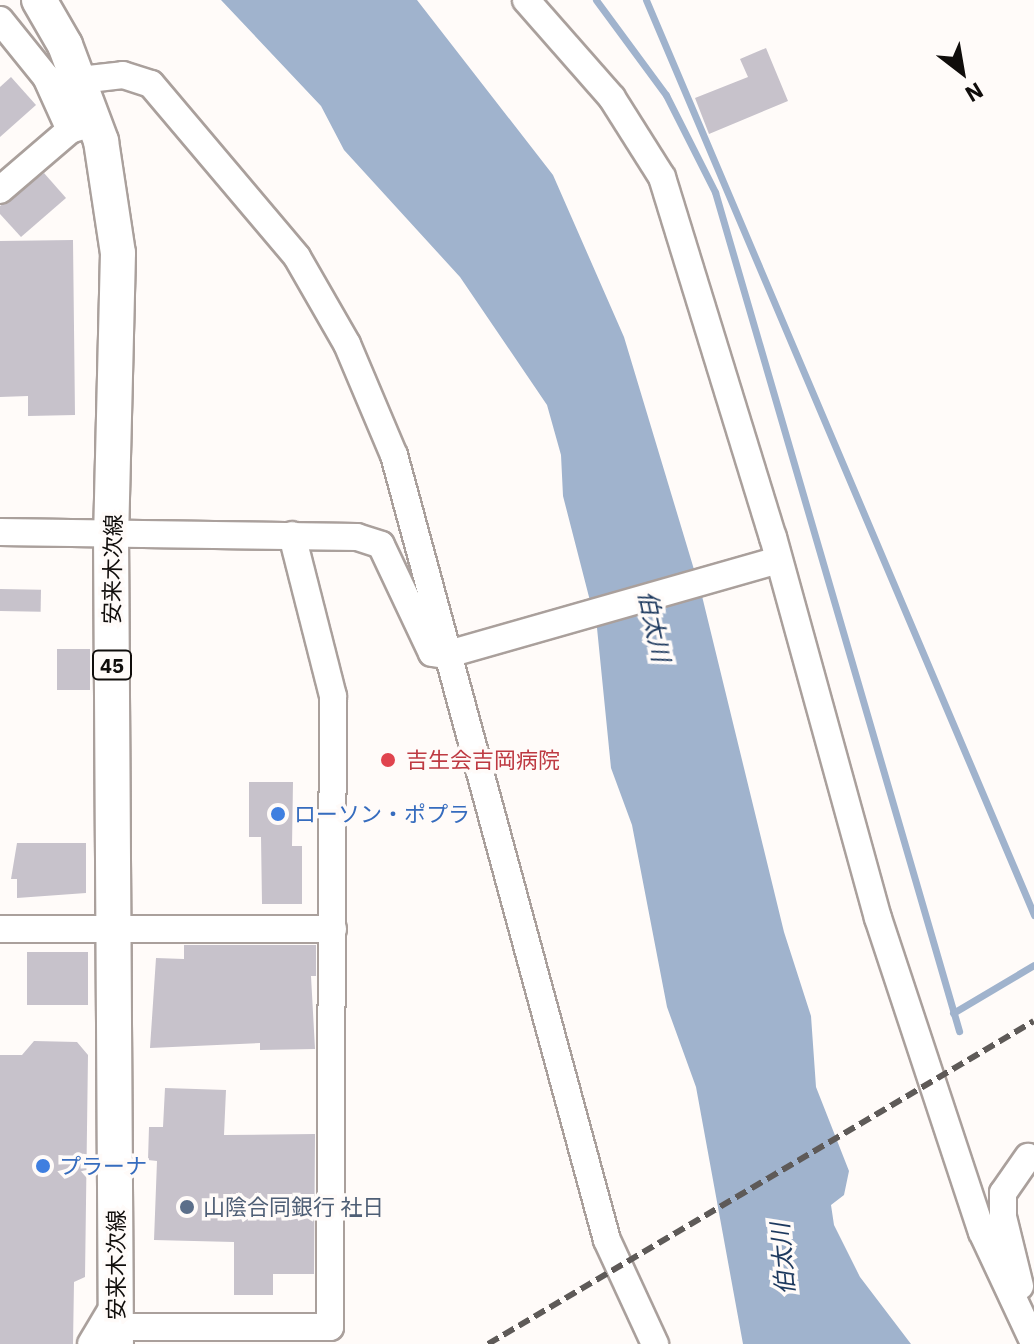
<!DOCTYPE html>
<html>
<head>
<meta charset="utf-8">
<style>
	body { margin:0 }
	#map { position:relative; width:1034px; height:1344px; overflow:hidden; background:#fffbf9; font-family:"IBM Plex Sans","Noto Sans JP",sans-serif }
	div>[style] { position:absolute }
	.water>* { inset:0; background:#a0b3cd }
	.stream>* { height:7px; margin:-3.5px; padding:0 3.5px; transform-origin:3.5px; border-radius:3.5px; background:#a0b3cd }
	.building>* { inset:0; background:#c7c2cb; transform-origin:0 0 }
	.roads { filter:drop-shadow(2px 0 #aaa09c) drop-shadow(-2px 0 #aaa09c) drop-shadow(0 2px #aaa09c) drop-shadow(0 -2px #aaa09c) }
	.minor>* { height:26px; margin:-13px; padding:0 13px; transform-origin:13px; border-radius:13px; background:#fff }
	.major>* { height:34px; margin:-17px; padding:0 17px; transform-origin:17px; border-radius:17px; background:#fff }
	.rail>* { height:6px; margin-top:-3px; transform-origin:0; background:repeating-linear-gradient(90deg,#5e5a58 0 12px,transparent 0 18px) }
	.dots>* { width:22px; height:22px; translate:-50% -50%; box-sizing:border-box; border:4px solid #fffbf9; border-radius:50% }
	span { translate:-50% -50%; white-space:nowrap; text-align:center; line-height:1.15; -webkit-text-stroke:7px #fffbf9; paint-order:stroke }
	.shield-label span { padding:2px 6px; background:#fffbf9; border:2px solid; border-radius:6px; -webkit-text-stroke-width:0 }
	.shield-label { font-size:20px; color:#100d0b; font-weight:700 }
	.street-label { font-size:22px; color:#100d0b }
	.health-label { font-size:22px; color:#be3a42 }
	.left { translate:0 -50%; text-align:left }
	.shop-label { font-size:22px; color:#366cbe }
	.service-label { font-size:22px; color:#4e5e75 }
	.water-label { font-size:24px; color:#1d395e; font-style:italic }
	.north { position:absolute; left:922px; top:32px; width:80px; height:80px; -webkit-text-stroke:6px #fffbf9; paint-order:stroke; rotate:149deg; font-size:22px; font-weight:700; line-height:32px; text-align:center; color:#100d0b }
	.north::after { content:''; display:block; margin:auto; width:28px; height:36px; background:#100d0b; clip-path:polygon(50% 0,100% 100%,50% 72%,0 100%) }
</style>
</head>
<body>
<div id="map">
	<div class="water">
		<i style="clip-path:polygon(221px 0,417px 0,553px 175px,624px 337px,702px 596px,784px 932px,811px 1016px,816px 1087px,849px 1171px,844px 1195px,831px 1205px,834px 1225px,860px 1277px,911px 1344px,743px 1344px,696px 1087px,667px 1007px,632px 825px,611px 768px,597px 628px,563px 496px,561px 455px,547px 405px,460px 277px,344px 150px,321px 106px)"></i>
	</div>
	<div class="stream">
		<i style="left:596px;top:0;width:118px;rotate:53.6deg"></i>
		<i style="left:666px;top:95px;width:109px;rotate:63.2deg"></i>
		<i style="left:715px;top:192px;width:874px;rotate:73.78deg"></i>
		<i style="left:646px;top:0;width:994px;rotate:67.02deg"></i>
		<i style="left:953px;top:1013px;width:94px;rotate:-30.7deg"></i>
	</div>
	<div class="building">
		<i style="clip-path:polygon(766px 48px,788px 101px,709px 134px,695px 98px,748px 77px,740px 59px)"></i>
		<i style="clip-path:polygon(11px 77px,36px 105px,0 137px,0 87px)"></i>
		<i style="clip-path:polygon(44px 173px,66px 198px,21px 237px,0 214px,0 206px)"></i>
		<i style="clip-path:polygon(73px 240px,75px 415px,28px 416px,28px 396px,0 397px,0 241px)"></i>
		<i style="left:0;top:589px;width:41px;height:22px;rotate:1deg"></i>
		<i style="left:57px;top:649px;width:33px;height:41px"></i>
		<i style="clip-path:polygon(249px 782px,293px 782px,292px 846px,302px 846px,302px 904px,262px 904px,261px 837px,249px 837px)"></i>
		<i style="clip-path:polygon(17px 843px,86px 843px,86px 893px,17px 898px,17px 879px,11px 879px)"></i>
		<i style="clip-path:polygon(184px 945px,316px 945px,316px 976px,311px 976px,315px 1049px,260px 1050px,260px 1043px,150px 1048px,156px 958px,184px 959px)"></i>
		<i style="left:27px;top:952px;width:61px;height:53px"></i>
		<i style="clip-path:polygon(34px 1041px,77px 1042px,88px 1055px,85px 1277px,74px 1282px,73px 1344px,0 1344px,0 1055px,22px 1055px)"></i>
		<i style="clip-path:polygon(165px 1088px,226px 1090px,224px 1135px,315px 1134px,314px 1274px,273px 1274px,273px 1295px,234px 1295px,234px 1242px,154px 1240px,157px 1161px,148px 1160px,149px 1127px,163px 1127px)"></i>
	</div>
	<div class="roads">
		<div class="minor">
			<i style="left:526px;top:0;width:130px;rotate:48.7deg"></i>
			<i style="left:612px;top:98px;width:93px;rotate:57.7deg"></i>
			<i style="left:662px;top:177px;width:377px;rotate:72.9deg"></i>
			<i style="left:773px;top:537px;width:395px;rotate:74.6deg"></i>
			<i style="left:878px;top:918px;width:331px;rotate:71.7deg"></i>
			<i style="left:982px;top:1232px;width:123px;rotate:64.9deg"></i>
			<i style="left:0;top:20px;width:73px;rotate:51.1deg"></i>
			<i style="left:46px;top:77px;width:58px;rotate:65.6deg"></i>
			<i style="left:80px;top:80px;width:43px;rotate:-6.6deg"></i>
			<i style="left:123px;top:75px;width:29px;rotate:18deg"></i>
			<i style="left:151px;top:84px;width:226px;rotate:49.8deg"></i>
			<i style="left:297px;top:257px;width:100px;rotate:60.1deg"></i>
			<i style="left:347px;top:344px;width:121px;rotate:67.1deg"></i>
			<i style="left:394px;top:455px;width:813px;rotate:74.82deg"></i>
			<i style="left:607px;top:1240px;width:115px;rotate:65.2deg"></i>
			<i style="left:0;top:190px;width:92px;rotate:-40.6deg"></i>
			<i style="left:70px;top:130px;width:16px;rotate:-18deg"></i>
			<i style="left:0;top:532px;width:357px;rotate:0.8deg"></i>
			<i style="left:357px;top:537px;width:25px;rotate:18deg"></i>
			<i style="left:381px;top:545px;width:119px;rotate:64.7deg"></i>
			<i style="left:432px;top:653px;width:13px;rotate:9deg"></i>
			<i style="left:445px;top:655px;width:344px;rotate:-15.9deg"></i>
			<i style="left:0;top:929px;width:333px"></i>
			<i style="left:1020px;top:1286px;width:71px;rotate:-103.8deg"></i>
			<i style="left:1003px;top:1217px;width:24px;rotate:-90deg"></i>
			<i style="left:1003px;top:1193px;width:44px;rotate:-55.2deg"></i>
			<i style="left:116px;top:1327px;width:214px"></i>
			<i style="left:330px;top:1327px;width:631px;rotate:-89.73deg"></i>
			<i style="left:333px;top:696px;width:166px;rotate:-104.3deg"></i>
			<i style="left:91px;top:1344px;width:49px;rotate:-59.2deg"></i>
		</div>
		<div class="major">
			<i style="left:39px;top:0;width:52px;rotate:60deg"></i>
			<i style="left:65px;top:45px;width:103px;rotate:69.4deg"></i>
			<i style="left:101px;top:141px;width:113px;rotate:81.4deg"></i>
			<i style="left:118px;top:253px;width:279px;rotate:91.4deg"></i>
			<i style="left:111px;top:532px;width:812px;rotate:89.65deg"></i>
		</div>
	</div>
	<div class="rail">
		<i style="left:488px;top:1344px;width:634px;rotate:-30.61deg"></i>
	</div>
	<div class="dots">
		<i style="left:388px;top:760px;background:#e0444e"></i>
		<i style="left:278px;top:814px;background:#3f7fe0"></i>
		<i style="left:43px;top:1166px;background:#3f7fe0"></i>
		<i style="left:187px;top:1207px;background:#5c6f8a"></i>
	</div>
	<div class="shield-label">
		<span style="left:112px;top:665px">45</span>
	</div>
	<div class="street-label">
		<span style="left:112px;top:569px;rotate:-89deg">安来木次線</span>
		<span style="left:116px;top:1265px;rotate:-90deg">安来木次線</span>
	</div>
	<div class="health-label">
		<span class="left" style="left:406px;top:760px">吉生会吉岡病院</span>
	</div>
	<div class="shop-label">
		<span class="left" style="left:294px;top:814px">ローソン・ポプラ</span>
		<span class="left" style="left:59px;top:1166px">プラーナ</span>
	</div>
	<div class="service-label">
		<span class="left" style="left:203px;top:1207px">山陰合同銀行 社日</span>
	</div>
	<div class="water-label">
		<span style="left:654px;top:626px;rotate:78deg">伯太川</span>
		<span style="left:783px;top:1259px;rotate:-95deg">伯太川</span>
	</div>
	<div class="north">N</div>
</div>
</body>
</html>
